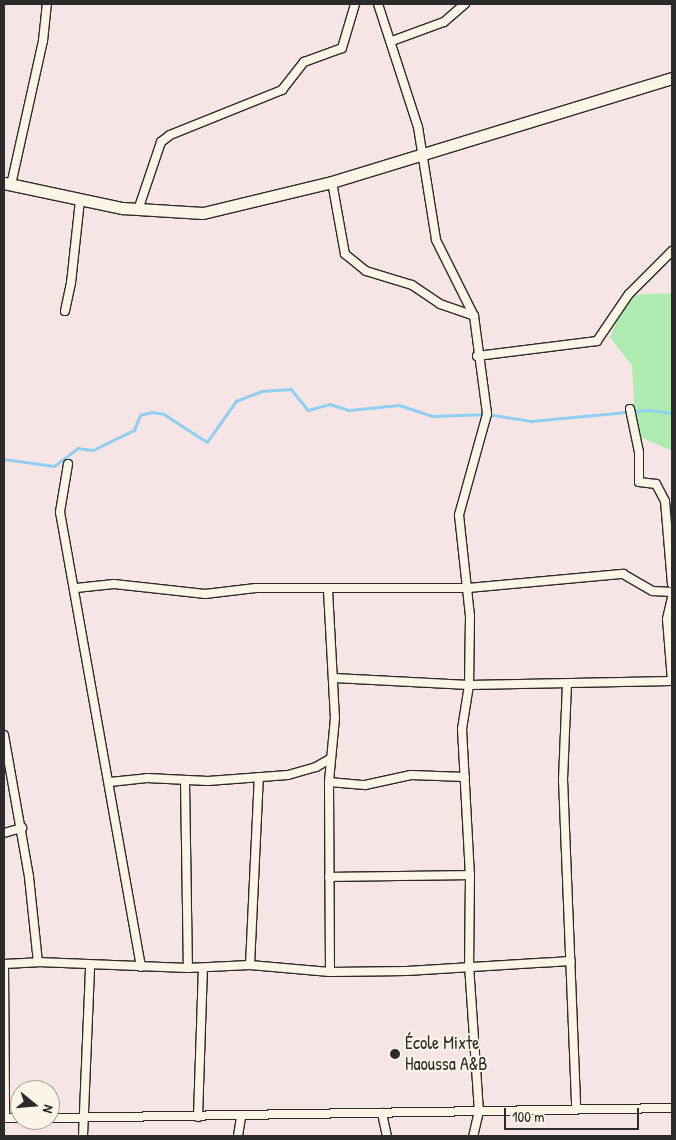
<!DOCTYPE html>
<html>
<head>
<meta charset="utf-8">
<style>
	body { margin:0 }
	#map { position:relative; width:676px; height:1140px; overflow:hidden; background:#f7e5e6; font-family:"Patrick Hand",sans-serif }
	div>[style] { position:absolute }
	.green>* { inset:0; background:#aeebb1 }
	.stream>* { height:2.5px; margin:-1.25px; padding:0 1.25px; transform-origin:1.25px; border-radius:1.25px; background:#91cff2 }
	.roads { filter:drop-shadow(1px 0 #2b2b2b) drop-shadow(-1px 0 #2b2b2b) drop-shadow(0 1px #2b2b2b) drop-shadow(0 -1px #2b2b2b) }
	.minor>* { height:8px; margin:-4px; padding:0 4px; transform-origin:4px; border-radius:4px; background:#fcf5e5 }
	.secondary>* { height:11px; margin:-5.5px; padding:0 5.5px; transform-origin:5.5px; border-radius:5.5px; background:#fcf5e5 }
	.dots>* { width:14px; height:14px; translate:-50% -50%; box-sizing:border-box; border:2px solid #fcf5e5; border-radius:50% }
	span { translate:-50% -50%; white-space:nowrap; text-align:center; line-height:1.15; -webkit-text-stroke:4px #fcf5e5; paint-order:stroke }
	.poi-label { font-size:18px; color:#2b2b2b }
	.left { translate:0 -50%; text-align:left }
	.frame { position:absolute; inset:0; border:5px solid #2b2b2b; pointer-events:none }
	.north { position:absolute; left:10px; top:1080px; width:50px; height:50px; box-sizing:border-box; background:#fcf5e5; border:1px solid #a8a49b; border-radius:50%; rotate:107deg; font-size:14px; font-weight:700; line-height:20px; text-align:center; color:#2b2b2b }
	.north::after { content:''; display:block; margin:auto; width:18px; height:22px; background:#2b2b2b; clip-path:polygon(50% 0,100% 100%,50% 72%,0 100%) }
	.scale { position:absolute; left:504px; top:1108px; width:135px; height:22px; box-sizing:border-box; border:2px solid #2b2b2b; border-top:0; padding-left:6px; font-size:15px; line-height:18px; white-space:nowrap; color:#2b2b2b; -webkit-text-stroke:4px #fcf5e5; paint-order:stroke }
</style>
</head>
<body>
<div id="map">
	<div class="green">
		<i style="clip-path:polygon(672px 293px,672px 451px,636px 435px,632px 366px,610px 337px,629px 295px)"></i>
	</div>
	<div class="stream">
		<i style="left:4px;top:459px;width:50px;rotate:8deg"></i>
		<i style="left:54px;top:466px;width:30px;rotate:-37deg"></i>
		<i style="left:78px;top:448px;width:15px;rotate:8deg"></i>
		<i style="left:93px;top:450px;width:46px;rotate:-26deg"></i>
		<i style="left:134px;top:430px;width:16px;rotate:-68deg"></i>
		<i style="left:140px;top:415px;width:12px;rotate:-14deg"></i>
		<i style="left:152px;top:412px;width:12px;rotate:9deg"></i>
		<i style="left:164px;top:414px;width:51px;rotate:33.1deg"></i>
		<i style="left:207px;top:442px;width:50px;rotate:-54.7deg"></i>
		<i style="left:236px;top:401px;width:28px;rotate:-21deg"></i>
		<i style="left:262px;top:391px;width:29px;rotate:-4deg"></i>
		<i style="left:291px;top:389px;width:27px;rotate:51deg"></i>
		<i style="left:308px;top:410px;width:23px;rotate:-15deg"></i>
		<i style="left:330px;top:404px;width:20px;rotate:18deg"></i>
		<i style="left:349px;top:410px;width:50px;rotate:-5.7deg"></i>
		<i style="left:399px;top:405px;width:35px;rotate:18deg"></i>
		<i style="left:432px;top:416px;width:55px;rotate:-2.1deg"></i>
		<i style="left:487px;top:414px;width:45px;rotate:9deg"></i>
		<i style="left:531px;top:421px;width:120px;rotate:-5.3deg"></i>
		<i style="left:650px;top:410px;width:22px;rotate:8deg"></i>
	</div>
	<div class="roads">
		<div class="minor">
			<i style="left:378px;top:4px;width:129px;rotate:72deg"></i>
			<i style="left:418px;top:127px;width:114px;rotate:80.9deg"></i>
			<i style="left:436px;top:240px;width:85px;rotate:63.4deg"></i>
			<i style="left:474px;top:316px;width:99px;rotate:82.4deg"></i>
			<i style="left:487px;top:414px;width:105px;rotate:105.5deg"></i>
			<i style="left:459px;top:515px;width:102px;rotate:83.8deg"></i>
			<i style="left:470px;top:616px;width:69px;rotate:90.8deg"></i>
			<i style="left:469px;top:685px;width:45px;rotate:99deg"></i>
			<i style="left:462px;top:729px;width:146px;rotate:86.9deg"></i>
			<i style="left:470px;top:875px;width:90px;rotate:90.6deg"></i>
			<i style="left:469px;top:965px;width:146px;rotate:86.1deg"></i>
			<i style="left:479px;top:1111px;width:26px;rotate:103deg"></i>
			<i style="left:392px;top:41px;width:55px;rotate:-20.1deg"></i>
			<i style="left:444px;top:22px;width:28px;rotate:-41deg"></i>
			<i style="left:332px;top:182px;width:73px;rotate:79.8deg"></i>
			<i style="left:345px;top:254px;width:27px;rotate:39deg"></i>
			<i style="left:366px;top:271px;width:48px;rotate:16.9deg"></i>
			<i style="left:412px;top:285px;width:34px;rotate:34deg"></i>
			<i style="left:440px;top:304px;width:36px;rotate:19deg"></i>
			<i style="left:11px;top:185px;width:148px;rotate:-77.5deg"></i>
			<i style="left:43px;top:41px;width:37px;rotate:-84deg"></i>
			<i style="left:138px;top:210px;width:72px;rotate:-71.3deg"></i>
			<i style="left:161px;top:142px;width:11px;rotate:-38deg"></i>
			<i style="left:170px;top:135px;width:121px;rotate:-21.9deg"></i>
			<i style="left:282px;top:90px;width:36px;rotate:-52deg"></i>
			<i style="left:304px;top:62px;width:40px;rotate:-20.2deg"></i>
			<i style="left:342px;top:48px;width:46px;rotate:-73.5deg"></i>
			<i style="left:65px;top:311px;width:29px;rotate:-78deg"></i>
			<i style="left:71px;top:283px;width:83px;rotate:-83.8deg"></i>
			<i style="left:477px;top:356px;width:121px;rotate:-7.1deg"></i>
			<i style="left:597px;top:341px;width:57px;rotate:-55.8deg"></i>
			<i style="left:629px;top:294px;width:61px;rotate:-45deg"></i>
			<i style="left:630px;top:409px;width:44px;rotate:78.2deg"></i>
			<i style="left:639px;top:452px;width:30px;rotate:90deg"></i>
			<i style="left:639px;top:482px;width:17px;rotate:7deg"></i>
			<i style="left:656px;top:484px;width:19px;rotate:62deg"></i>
			<i style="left:665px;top:501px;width:83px;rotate:85.2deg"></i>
			<i style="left:68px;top:464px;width:49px;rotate:99.5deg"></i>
			<i style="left:60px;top:512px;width:462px;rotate:79.9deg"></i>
			<i style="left:76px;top:588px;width:38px;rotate:-6deg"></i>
			<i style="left:114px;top:584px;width:92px;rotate:6.3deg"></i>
			<i style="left:205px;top:594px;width:51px;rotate:-6.7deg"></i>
			<i style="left:256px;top:588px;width:212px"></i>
			<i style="left:468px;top:588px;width:156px;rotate:-5.2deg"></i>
			<i style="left:623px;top:574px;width:34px;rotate:30deg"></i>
			<i style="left:653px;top:591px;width:19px;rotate:3deg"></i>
			<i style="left:328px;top:590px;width:128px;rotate:86.9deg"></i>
			<i style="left:335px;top:718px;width:64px;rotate:95.4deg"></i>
			<i style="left:329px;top:782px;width:190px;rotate:89.7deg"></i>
			<i style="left:334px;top:678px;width:135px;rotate:3deg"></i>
			<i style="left:469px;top:685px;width:203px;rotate:-1.1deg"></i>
			<i style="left:672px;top:681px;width:62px;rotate:-94.6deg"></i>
			<i style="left:667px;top:619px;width:22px;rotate:-77deg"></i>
			<i style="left:567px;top:684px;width:95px;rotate:92.4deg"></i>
			<i style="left:563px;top:779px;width:329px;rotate:87.7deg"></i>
			<i style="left:4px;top:735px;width:144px;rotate:80deg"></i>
			<i style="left:29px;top:877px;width:85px;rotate:84deg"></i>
			<i style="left:185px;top:781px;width:187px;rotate:89.1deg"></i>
			<i style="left:110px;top:782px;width:37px;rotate:-6deg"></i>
			<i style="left:147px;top:778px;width:61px;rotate:2.8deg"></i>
			<i style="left:208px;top:781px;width:80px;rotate:-4.3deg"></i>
			<i style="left:288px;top:775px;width:29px;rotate:-16deg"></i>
			<i style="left:316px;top:767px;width:16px;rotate:-30deg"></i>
			<i style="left:329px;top:782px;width:36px;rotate:5deg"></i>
			<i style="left:365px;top:785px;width:47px;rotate:-12.3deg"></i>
			<i style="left:411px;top:775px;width:54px;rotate:2.1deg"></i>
			<i style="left:4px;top:833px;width:19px;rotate:-16deg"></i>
			<i style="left:329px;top:877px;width:141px;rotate:-0.8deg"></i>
			<i style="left:4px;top:964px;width:34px;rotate:-3deg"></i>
			<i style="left:38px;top:962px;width:150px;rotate:2.3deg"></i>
			<i style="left:188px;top:968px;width:62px;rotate:-2.8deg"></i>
			<i style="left:250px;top:965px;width:80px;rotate:5deg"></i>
			<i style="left:330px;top:972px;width:77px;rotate:-0.7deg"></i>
			<i style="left:407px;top:971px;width:164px;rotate:-3.5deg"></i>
			<i style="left:4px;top:964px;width:154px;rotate:89.6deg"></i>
			<i style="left:250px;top:965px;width:188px;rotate:-87.3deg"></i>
			<i style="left:382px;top:1113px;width:24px;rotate:78deg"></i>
			<i style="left:198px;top:1117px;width:149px;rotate:-88.1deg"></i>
			<i style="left:4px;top:1118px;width:16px"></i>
			<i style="left:50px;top:1118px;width:622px;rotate:-0.92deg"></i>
			<i style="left:83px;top:1136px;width:170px;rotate:-87.6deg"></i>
			<i style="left:238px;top:1136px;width:19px;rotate:-81deg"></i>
		</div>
		<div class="secondary">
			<i style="left:4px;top:183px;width:121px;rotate:12deg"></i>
			<i style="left:122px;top:208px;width:81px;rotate:3.5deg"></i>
			<i style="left:203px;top:213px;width:133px;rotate:-13.5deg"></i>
			<i style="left:332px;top:182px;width:356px;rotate:-17deg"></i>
		</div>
	</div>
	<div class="dots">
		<i style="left:395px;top:1054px;background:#2b2b2b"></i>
	</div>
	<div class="poi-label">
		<span class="left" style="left:405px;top:1054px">École Mixte<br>Haoussa A&amp;B</span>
	</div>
	<div class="frame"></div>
	<div class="north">N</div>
	<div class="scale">100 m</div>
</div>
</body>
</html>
